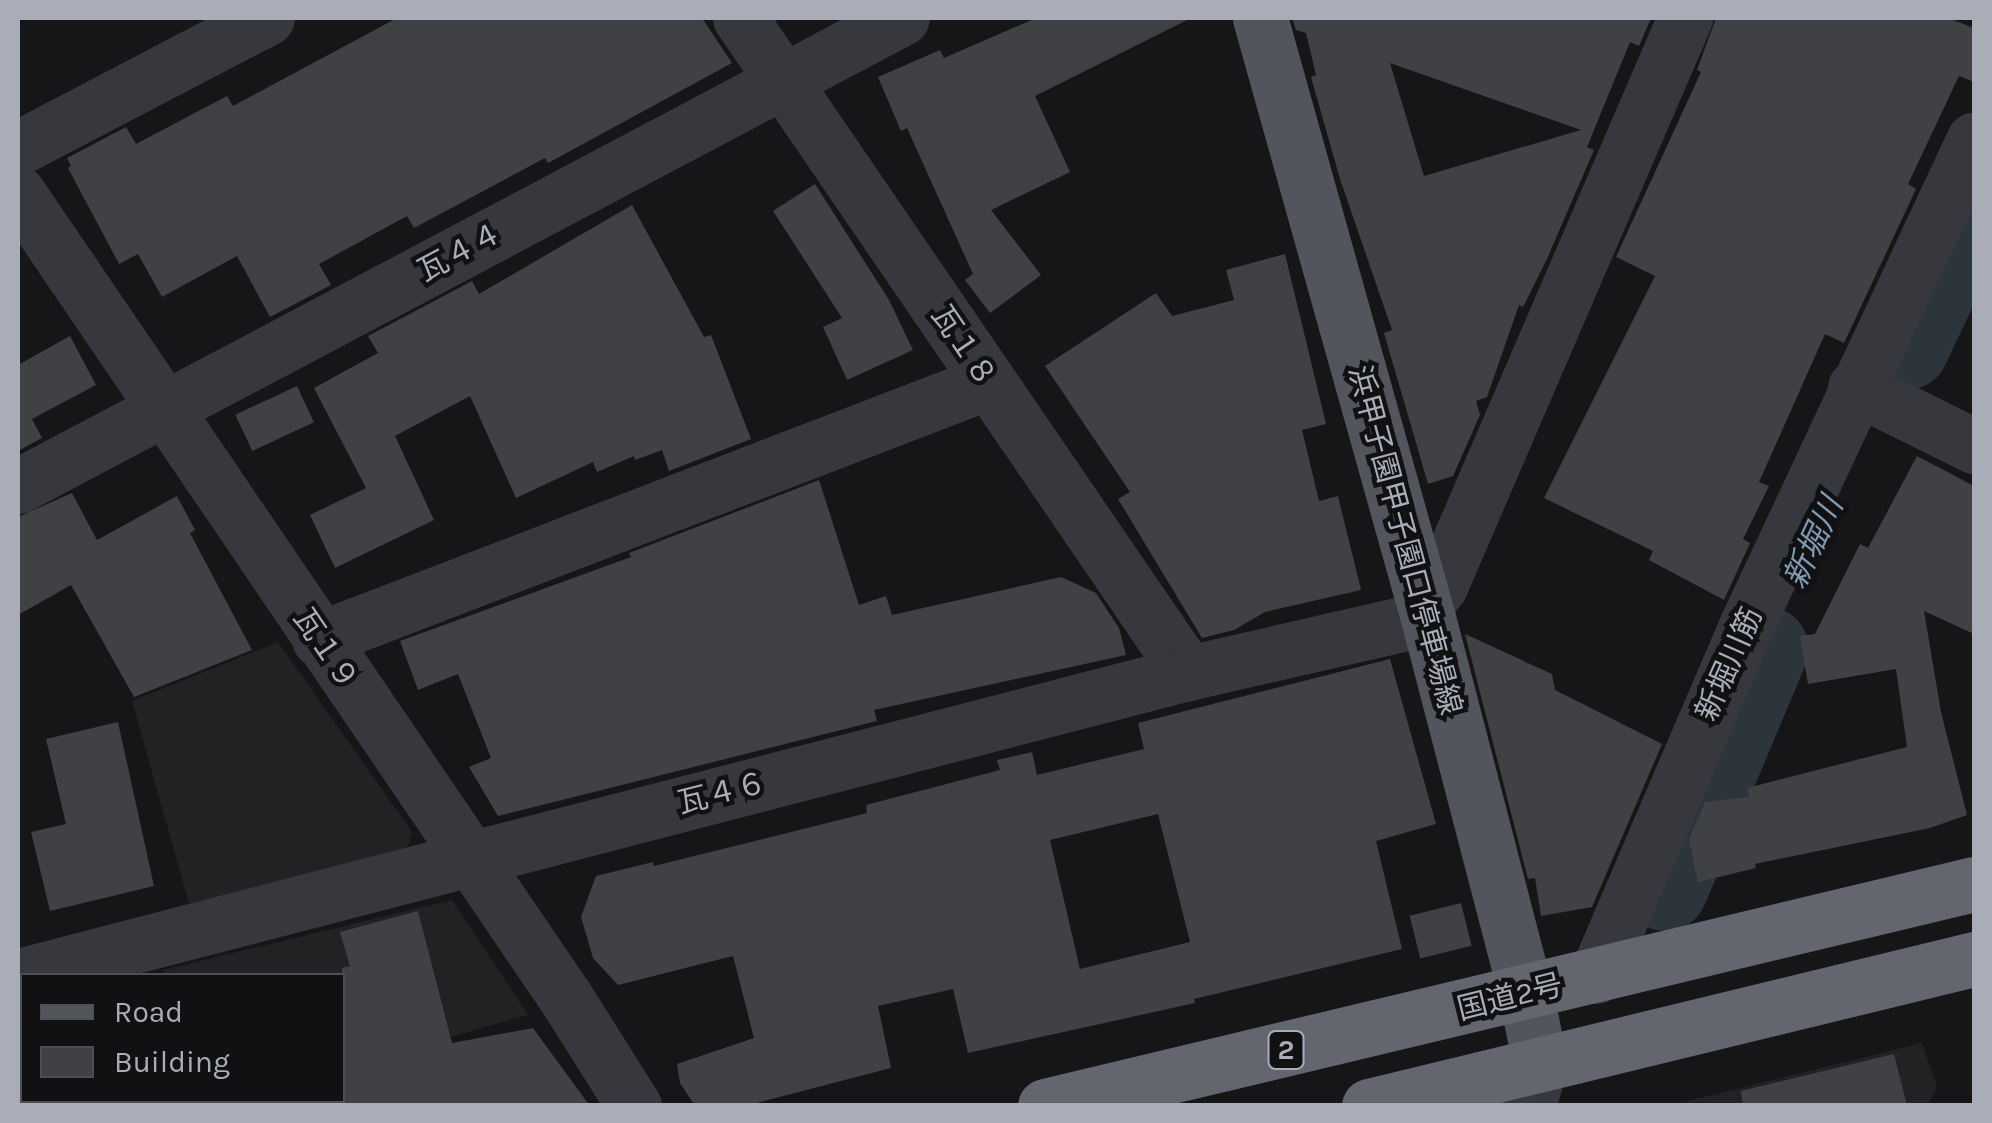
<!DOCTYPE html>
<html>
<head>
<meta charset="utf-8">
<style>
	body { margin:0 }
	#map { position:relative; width:1992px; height:1123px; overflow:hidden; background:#161618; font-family:Karla,"Noto Sans JP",sans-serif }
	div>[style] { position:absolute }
	.built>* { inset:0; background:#222225 }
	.river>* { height:85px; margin:-42.5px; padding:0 42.5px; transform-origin:42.5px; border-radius:42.5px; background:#2c353c }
	.building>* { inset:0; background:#404145; transform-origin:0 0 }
	.minor>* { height:55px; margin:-27.5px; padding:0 27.5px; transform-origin:27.5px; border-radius:27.5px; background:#37383d }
	.major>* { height:55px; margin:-27.5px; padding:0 27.5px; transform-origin:27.5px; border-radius:27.5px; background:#53555c }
	.highway>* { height:55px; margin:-27.5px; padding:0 27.5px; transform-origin:27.5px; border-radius:27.5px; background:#63666e }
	span { translate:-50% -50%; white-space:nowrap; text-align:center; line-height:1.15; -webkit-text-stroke:9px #111113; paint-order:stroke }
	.shield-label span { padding:2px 8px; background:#111113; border:2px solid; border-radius:8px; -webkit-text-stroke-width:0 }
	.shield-label { font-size:28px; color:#a8adb8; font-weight:700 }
	.street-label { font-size:30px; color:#a8adb8 }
	.water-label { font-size:32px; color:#7f9bb3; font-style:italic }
	.frame { position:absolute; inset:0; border:20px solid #a8adb8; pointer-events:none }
	.legend { position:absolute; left:20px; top:973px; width:325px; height:130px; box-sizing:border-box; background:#111113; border:2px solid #4d4f55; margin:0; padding:12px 18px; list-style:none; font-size:30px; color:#a8adb8 }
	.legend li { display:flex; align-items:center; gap:20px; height:50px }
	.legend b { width:50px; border:2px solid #4d4f55 }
</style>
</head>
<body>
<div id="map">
	<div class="built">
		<i style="clip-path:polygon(278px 642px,412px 832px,406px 853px,190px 907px,132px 701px)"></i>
		<i style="clip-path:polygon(452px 900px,528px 1015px,343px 1067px,342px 976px,164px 976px,163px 970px)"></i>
		<i style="clip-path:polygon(1922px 1043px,1937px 1087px,1929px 1105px,1667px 1106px)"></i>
	</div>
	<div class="river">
		<i style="left:1906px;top:347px;width:159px;rotate:-64.7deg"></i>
		<i style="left:1665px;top:888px;width:260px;rotate:-67.2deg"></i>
	</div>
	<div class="building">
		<i style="clip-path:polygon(397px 18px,702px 18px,732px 63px,548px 163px,545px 158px,414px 228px,407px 216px,319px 264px,331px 285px,270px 317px,237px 256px,162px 297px,138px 254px,119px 264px,68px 168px,71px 166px,67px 158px,126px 127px,136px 144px,227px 96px,233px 106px)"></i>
		<i style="clip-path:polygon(1036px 18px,1191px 18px,1035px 96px,1070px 172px,991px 210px,1041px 275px,990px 313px,965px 280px,973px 274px,907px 128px,901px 131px,878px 77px,940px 50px,944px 58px)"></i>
		<i style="clip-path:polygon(evenodd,1292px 18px,1651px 18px,1639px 46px,1630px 42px,1587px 147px,1594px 150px,1546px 261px,1523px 307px,1519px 305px,1487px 397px,1476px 401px,1480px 415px,1453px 476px,1428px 484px,1384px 333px,1392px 330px,1340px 179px,1311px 77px,1316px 75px,1306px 33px,1296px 30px,1292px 18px,1390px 63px,1581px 130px,1424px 176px,1390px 63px)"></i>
		<i style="clip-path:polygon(1716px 18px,1948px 18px,1974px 28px,1974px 82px,1959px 76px,1908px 184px,1916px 189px,1844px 343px,1825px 334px,1759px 482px,1769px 486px,1743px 539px,1750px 543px,1724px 600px,1649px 560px,1653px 551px,1544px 498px,1655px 276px,1616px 257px,1701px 72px,1697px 70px)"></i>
		<i style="clip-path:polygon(815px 184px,889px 300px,913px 350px,847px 380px,823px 327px,842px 318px,773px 211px)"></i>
		<i style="clip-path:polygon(632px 205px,704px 337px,711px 335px,751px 439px,669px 471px,662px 450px,635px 460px,634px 456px,597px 472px,593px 462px,516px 498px,470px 396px,395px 436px,434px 520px,335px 568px,310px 515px,366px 488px,314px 388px,378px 353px,368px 336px,472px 281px,479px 294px)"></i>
		<i style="clip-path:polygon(1285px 254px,1326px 424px,1302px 430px,1319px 501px,1338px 496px,1361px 590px,1265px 612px,1234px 630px,1202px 638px,1118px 499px,1130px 492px,1045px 366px,1156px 293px,1172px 316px,1234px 300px,1226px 270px)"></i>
		<i style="clip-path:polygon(70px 336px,96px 385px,32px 419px,42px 438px,18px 451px,18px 365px)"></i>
		<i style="left:297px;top:386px;width:40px;height:68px;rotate:65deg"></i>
		<i style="clip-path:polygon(1917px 456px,1974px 486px,1974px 634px,1924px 611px,1941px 712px,1967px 815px,1930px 828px,1755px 864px,1756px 868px,1698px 882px,1689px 839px,1705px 802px,1749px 797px,1747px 788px,1907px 747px,1896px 669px,1808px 684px,1800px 636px,1815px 634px,1860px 544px,1868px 548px)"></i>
		<i style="clip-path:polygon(819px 480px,859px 605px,886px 596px,892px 615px,1061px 577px,1096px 593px,1119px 628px,1126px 655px,874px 710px,877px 721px,498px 816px,469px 767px,491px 758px,458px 674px,418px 690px,400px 641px,631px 557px,629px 553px)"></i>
		<i style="clip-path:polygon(72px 493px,97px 540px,177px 496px,195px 530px,190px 533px,252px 650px,134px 697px,71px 585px,18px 615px,18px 517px)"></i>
		<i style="clip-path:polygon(1465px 634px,1552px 674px,1555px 690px,1662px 744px,1592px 907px,1541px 916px,1535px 878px,1528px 879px)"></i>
		<i style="clip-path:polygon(evenodd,1390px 659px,1436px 824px,1376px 841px,1402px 949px,1194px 999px,1195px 1003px,968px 1053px,953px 989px,878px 1006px,891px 1068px,745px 1106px,695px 1106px,680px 1083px,677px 1064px,754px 1038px,733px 956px,618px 985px,593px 958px,581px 917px,596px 876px,653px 862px,654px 866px,867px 813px,866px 805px,1000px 770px,997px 760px,1032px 752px,1037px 775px,1144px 749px,1138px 723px,1390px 659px,1158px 814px,1190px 942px,1080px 969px,1050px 840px,1158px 814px)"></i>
		<i style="clip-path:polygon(118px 722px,154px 886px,50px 911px,31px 832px,66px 824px,46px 739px)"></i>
		<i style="left:1461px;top:903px;width:44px;height:53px;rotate:76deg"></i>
		<i style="clip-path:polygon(418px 911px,452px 1043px,533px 1028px,590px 1106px,342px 1106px,342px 968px,350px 966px,340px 932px)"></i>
		<i style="clip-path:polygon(1894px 1054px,1907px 1106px,1743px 1106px,1741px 1091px)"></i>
	</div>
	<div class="minor">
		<i style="left:740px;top:18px;width:794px;rotate:55.63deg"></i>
		<i style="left:18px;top:148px;width:281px;rotate:-27.6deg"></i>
		<i style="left:18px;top:193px;width:974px;rotate:55.76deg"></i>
		<i style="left:566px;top:998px;width:128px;rotate:57.8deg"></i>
		<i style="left:1855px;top:387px;width:133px;rotate:26.4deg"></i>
		<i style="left:18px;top:486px;width:1000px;rotate:-27.9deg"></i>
		<i style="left:1424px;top:604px;width:24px;rotate:-48deg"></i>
		<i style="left:1440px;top:586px;width:619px;rotate:-66.67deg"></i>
		<i style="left:319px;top:639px;width:717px;rotate:-21.01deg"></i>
		<i style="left:18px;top:976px;width:1209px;rotate:-14.52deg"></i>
		<i style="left:1188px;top:673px;width:246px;rotate:-12.9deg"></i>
		<i style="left:1596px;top:976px;width:383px;rotate:-66.8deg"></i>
		<i style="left:1747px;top:624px;width:535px;rotate:-64.92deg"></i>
		<i style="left:1528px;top:1106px;width:43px;rotate:-73.7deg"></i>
	</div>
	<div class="major">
		<i style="left:1260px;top:18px;width:623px;rotate:74.36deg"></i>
		<i style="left:1428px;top:618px;width:389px;rotate:75.4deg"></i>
		<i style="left:1526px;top:994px;width:72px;rotate:78.8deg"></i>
	</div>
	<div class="highway">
		<i style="left:1045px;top:1106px;width:955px;rotate:-13.44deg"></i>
		<i style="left:1369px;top:1106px;width:623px;rotate:-13.66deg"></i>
	</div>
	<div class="shield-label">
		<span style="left:1286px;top:1050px">2</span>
	</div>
	<div class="street-label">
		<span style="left:460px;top:252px;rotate:-28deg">瓦４４</span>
		<span style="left:964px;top:346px;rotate:56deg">瓦１８</span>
		<span style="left:1405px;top:540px;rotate:75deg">浜甲子園甲子園口停車場線</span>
		<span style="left:326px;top:649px;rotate:56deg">瓦１９</span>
		<span style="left:1729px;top:664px;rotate:-66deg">新堀川筋</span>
		<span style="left:722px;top:793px;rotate:-14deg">瓦４６</span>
		<span style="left:1510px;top:997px;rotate:-14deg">国道2号</span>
	</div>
	<div class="water-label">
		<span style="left:1814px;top:543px;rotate:-65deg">新堀川</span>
	</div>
	<div class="frame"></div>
	<ul class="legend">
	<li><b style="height:12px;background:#53555c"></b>Road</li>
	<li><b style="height:28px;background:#404145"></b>Building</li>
	</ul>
</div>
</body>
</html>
